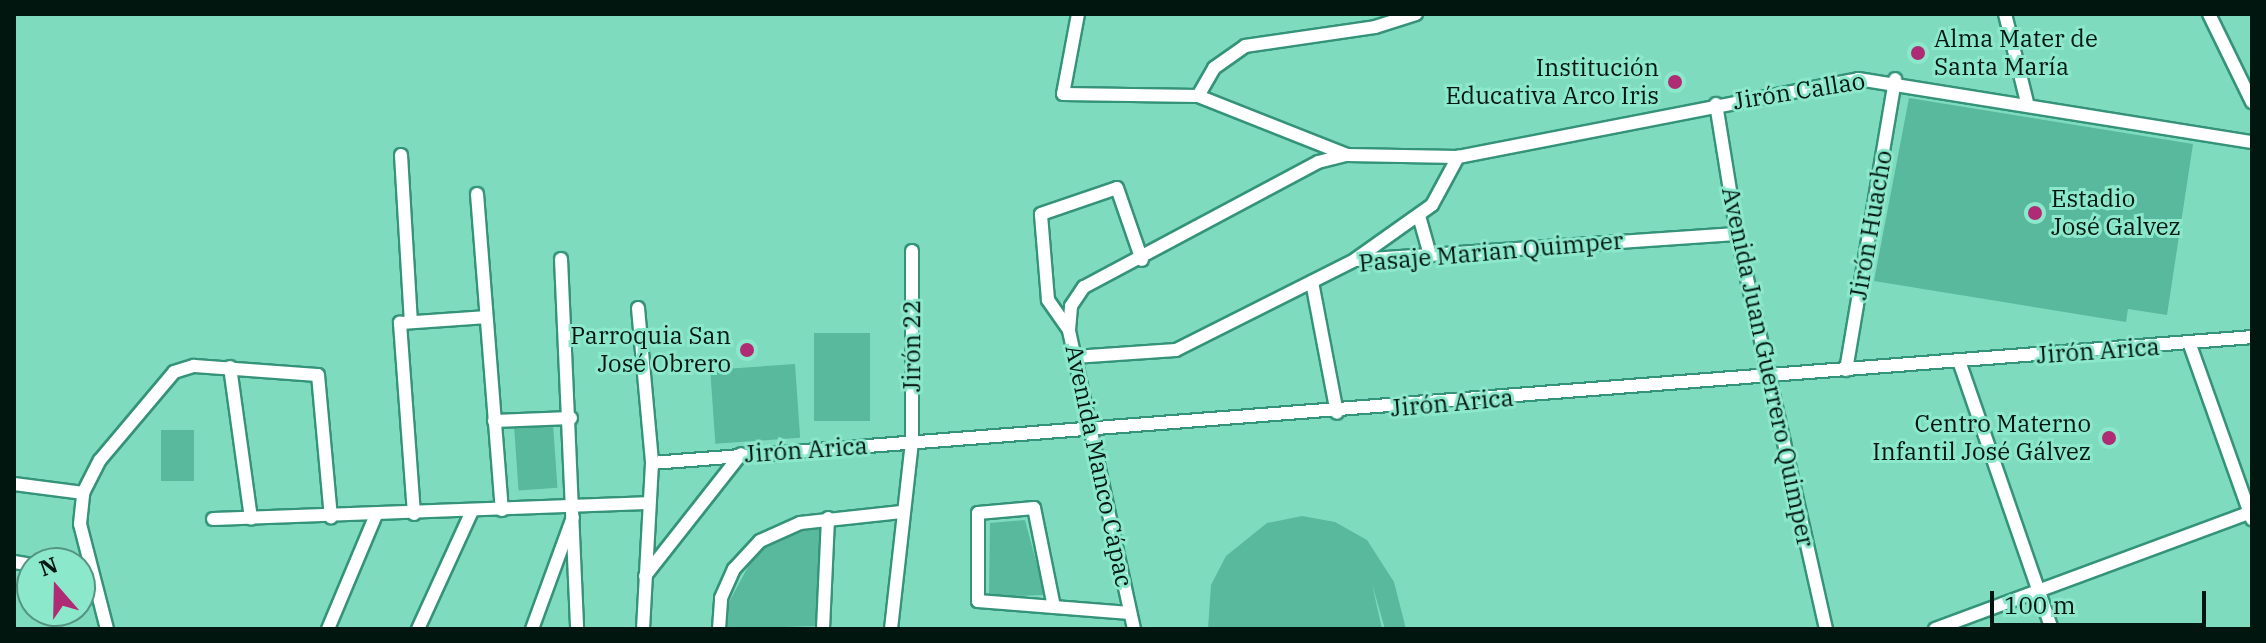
<!DOCTYPE html>
<html>
<head>
<meta charset="utf-8">
<style>
	body { margin:0 }
	#map { position:relative; width:2266px; height:643px; overflow:hidden; background:#7fdbbe; font-family:"IBM Plex Serif",serif }
	div>[style] { position:absolute }
	.green>* { inset:0; background:#58b99c; transform-origin:0 0 }
	.roads { filter:drop-shadow(2px 0 #349379) drop-shadow(-2px 0 #349379) drop-shadow(0 2px #349379) drop-shadow(0 -2px #349379) }
	.minor>* { height:12px; margin:-6px; padding:0 6px; transform-origin:6px; border-radius:6px; background:#fff }
	.dots>* { width:22px; height:22px; translate:-50% -50%; box-sizing:border-box; border:4px solid #8ce8cb; border-radius:50% }
	span { translate:-50% -50%; white-space:nowrap; text-align:center; line-height:1.15; -webkit-text-stroke:6px #8ce8cb; paint-order:stroke }
	.poi-label { font-size:24px; color:#00160f }
	.left { translate:0 -50%; text-align:left }
	.right { translate:-100% -50%; text-align:right }
	.street-label { font-size:24px; color:#00160f }
	.frame { position:absolute; inset:0; border:16px solid #00160f; pointer-events:none }
	.north { position:absolute; left:16px; top:547px; width:80px; height:80px; box-sizing:border-box; background:#8ce8cb; border:2px solid #549480; border-radius:50%; rotate:340deg; font-size:22px; font-weight:700; line-height:32px; text-align:center; color:#00160f }
	.north::after { content:''; display:block; margin:auto; width:28px; height:36px; background:#af2b74; clip-path:polygon(50% 0,100% 100%,50% 72%,0 100%) }
	.scale { position:absolute; left:1990px; top:591px; width:216px; height:36px; box-sizing:border-box; border:4px solid #00160f; border-top:0; padding-left:10px; font-size:24px; line-height:28px; white-space:nowrap; color:#00160f; -webkit-text-stroke:6px #8ce8cb; paint-order:stroke }
</style>
</head>
<body>
<div id="map">
	<div class="green">
		<i style="clip-path:polygon(1909px 98px,2193px 144px,2167px 315px,2128px 309px,2126px 322px,1874px 281px)"></i>
		<i style="left:814px;top:333px;width:56px;height:88px"></i>
		<i style="left:795px;top:364px;width:74px;height:85px;rotate:86deg"></i>
		<i style="left:553px;top:424px;width:64px;height:39px;rotate:86deg"></i>
		<i style="left:161px;top:430px;width:33px;height:51px"></i>
		<i style="clip-path:polygon(1302px 516px,1335px 522px,1367px 540px,1394px 582px,1406px 629px,1385px 629px,1372px 584px,1382px 629px,1208px 629px,1211px 585px,1226px 556px,1267px 523px)"></i>
		<i style="clip-path:polygon(1025px 520px,1045px 595px,989px 597px,990px 523px)"></i>
		<i style="clip-path:polygon(803px 527px,825px 527px,815px 626px,726px 629px,729px 602px,749px 565px,766px 545px)"></i>
	</div>
	<div class="roads">
		<div class="minor">
			<i style="left:1078px;top:14px;width:81px;rotate:100.6deg"></i>
			<i style="left:1063px;top:94px;width:135px;rotate:0.8deg"></i>
			<i style="left:1198px;top:96px;width:160px;rotate:21.6deg"></i>
			<i style="left:2005px;top:14px;width:91px;rotate:76deg"></i>
			<i style="left:2209px;top:14px;width:98px;rotate:64deg"></i>
			<i style="left:1198px;top:96px;width:32px;rotate:-60deg"></i>
			<i style="left:1214px;top:68px;width:38px;rotate:-35deg"></i>
			<i style="left:1245px;top:46px;width:131px;rotate:-8.3deg"></i>
			<i style="left:1375px;top:27px;width:43px;rotate:-17.6deg"></i>
			<i style="left:1716px;top:104px;width:132px;rotate:80.8deg"></i>
			<i style="left:1737px;top:234px;width:405px;rotate:77.3deg"></i>
			<i style="left:401px;top:155px;width:167px;rotate:86.6deg"></i>
			<i style="left:477px;top:194px;width:317px;rotate:85.5deg"></i>
			<i style="left:1419px;top:216px;width:41px;rotate:74.2deg"></i>
			<i style="left:561px;top:259px;width:370px;rotate:87.5deg"></i>
			<i style="left:1356px;top:259px;width:93px;rotate:-35.4deg"></i>
			<i style="left:1432px;top:205px;width:55px;rotate:-61.6deg"></i>
			<i style="left:1312px;top:282px;width:133px;rotate:79.2deg"></i>
			<i style="left:638px;top:308px;width:156px;rotate:84.8deg"></i>
			<i style="left:652px;top:463px;width:166px;rotate:93.1deg"></i>
			<i style="left:1069px;top:330px;width:24px;rotate:-85deg"></i>
			<i style="left:1071px;top:306px;width:23px;rotate:-56deg"></i>
			<i style="left:1084px;top:287px;width:265px;rotate:-28.1deg"></i>
			<i style="left:1318px;top:162px;width:30px;rotate:-14deg"></i>
			<i style="left:1347px;top:155px;width:111px;rotate:1deg"></i>
			<i style="left:1458px;top:157px;width:408px;rotate:-11deg"></i>
			<i style="left:1858px;top:79px;width:399px;rotate:9.1deg"></i>
			<i style="left:2190px;top:345px;width:185px;rotate:70.4deg"></i>
			<i style="left:1074px;top:357px;width:102px;rotate:-3.9deg"></i>
			<i style="left:1176px;top:350px;width:200px;rotate:-26.7deg"></i>
			<i style="left:1355px;top:260px;width:383px;rotate:-3.9deg"></i>
			<i style="left:1959px;top:361px;width:284px;rotate:70.9deg"></i>
			<i style="left:230px;top:367px;width:153px;rotate:82.1deg"></i>
			<i style="left:1846px;top:370px;width:295px;rotate:-80.4deg"></i>
			<i style="left:494px;top:421px;width:77px;rotate:-2.2deg"></i>
			<i style="left:652px;top:463px;width:1605px;rotate:-4.5deg"></i>
			<i style="left:14px;top:484px;width:70px;rotate:7.4deg"></i>
			<i style="left:414px;top:514px;width:192px;rotate:-94.2deg"></i>
			<i style="left:400px;top:323px;width:85px;rotate:-4deg"></i>
			<i style="left:213px;top:519px;width:434px;rotate:-2.1deg"></i>
			<i style="left:14px;top:562px;width:18px;rotate:9deg"></i>
			<i style="left:645px;top:576px;width:155px;rotate:-51.8deg"></i>
			<i style="left:1054px;top:607px;width:101px;rotate:-101.4deg"></i>
			<i style="left:1034px;top:508px;width:56px;rotate:174.9deg"></i>
			<i style="left:978px;top:513px;width:88px;rotate:90deg"></i>
			<i style="left:978px;top:601px;width:152px;rotate:4.5deg"></i>
			<i style="left:107px;top:629px;width:108px;rotate:-104.4deg"></i>
			<i style="left:80px;top:524px;width:31px;rotate:-84deg"></i>
			<i style="left:83px;top:493px;width:37px;rotate:-63deg"></i>
			<i style="left:100px;top:460px;width:115px;rotate:-49.9deg"></i>
			<i style="left:174px;top:372px;width:21px;rotate:-17deg"></i>
			<i style="left:194px;top:366px;width:124px;rotate:4.2deg"></i>
			<i style="left:318px;top:375px;width:143px;rotate:84.8deg"></i>
			<i style="left:328px;top:629px;width:124px;rotate:-67.2deg"></i>
			<i style="left:418px;top:629px;width:130px;rotate:-65.4deg"></i>
			<i style="left:532px;top:629px;width:119px;rotate:-69.9deg"></i>
			<i style="left:719px;top:629px;width:31px;rotate:-86deg"></i>
			<i style="left:721px;top:598px;width:32px;rotate:-66deg"></i>
			<i style="left:734px;top:569px;width:38px;rotate:-47deg"></i>
			<i style="left:760px;top:541px;width:44px;rotate:-24.2deg"></i>
			<i style="left:800px;top:523px;width:102px;rotate:-6.2deg"></i>
			<i style="left:823px;top:629px;width:111px;rotate:-87.4deg"></i>
			<i style="left:891px;top:629px;width:188px;rotate:-83.6deg"></i>
			<i style="left:912px;top:442px;width:191px;rotate:-90deg"></i>
			<i style="left:1134px;top:629px;width:306px;rotate:-102.3deg"></i>
			<i style="left:1069px;top:330px;width:37px;rotate:-125deg"></i>
			<i style="left:1048px;top:300px;width:86px;rotate:-94.7deg"></i>
			<i style="left:1041px;top:214px;width:80px;rotate:-18.9deg"></i>
			<i style="left:1117px;top:188px;width:76px;rotate:70.9deg"></i>
			<i style="left:1935px;top:629px;width:338px;rotate:-20.3deg"></i>
		</div>
	</div>
	<div class="dots">
		<i style="left:1918px;top:53px;background:#af2b74"></i>
		<i style="left:1675px;top:82px;background:#af2b74"></i>
		<i style="left:2035px;top:213px;background:#af2b74"></i>
		<i style="left:747px;top:350px;background:#af2b74"></i>
		<i style="left:2109px;top:438px;background:#af2b74"></i>
	</div>
	<div class="poi-label">
		<span class="left" style="left:1934px;top:53px">Alma Mater de<br>Santa María</span>
		<span class="right" style="left:1659px;top:82px">Institución<br>Educativa Arco Iris</span>
		<span class="left" style="left:2051px;top:213px">Estadio<br>José Galvez</span>
		<span class="right" style="left:731px;top:350px">Parroquia San<br>José Obrero</span>
		<span class="right" style="left:2091px;top:438px">Centro Materno<br>Infantil José Gálvez</span>
	</div>
	<div class="street-label">
		<span style="left:1799px;top:91px;rotate:-9deg">Jirón Callao</span>
		<span style="left:1871px;top:225px;rotate:-80deg">Jirón Huacho</span>
		<span style="left:1491px;top:252px;rotate:-5deg">Pasaje Marian Quimper</span>
		<span style="left:912px;top:346px;rotate:-90deg">Jirón 22</span>
		<span style="left:2098px;top:351px;rotate:-4deg">Jirón Arica</span>
		<span style="left:1768px;top:367px;rotate:78deg">Avenida Juan Guerrero Quimper</span>
		<span style="left:1452px;top:403px;rotate:-5deg">Jirón Arica</span>
		<span style="left:806px;top:450px;rotate:-4deg">Jirón Arica</span>
		<span style="left:1099px;top:466px;rotate:78deg">Avenida Manco Cápac</span>
	</div>
	<div class="frame"></div>
	<div class="north">N</div>
	<div class="scale">100 m</div>
</div>
</body>
</html>
